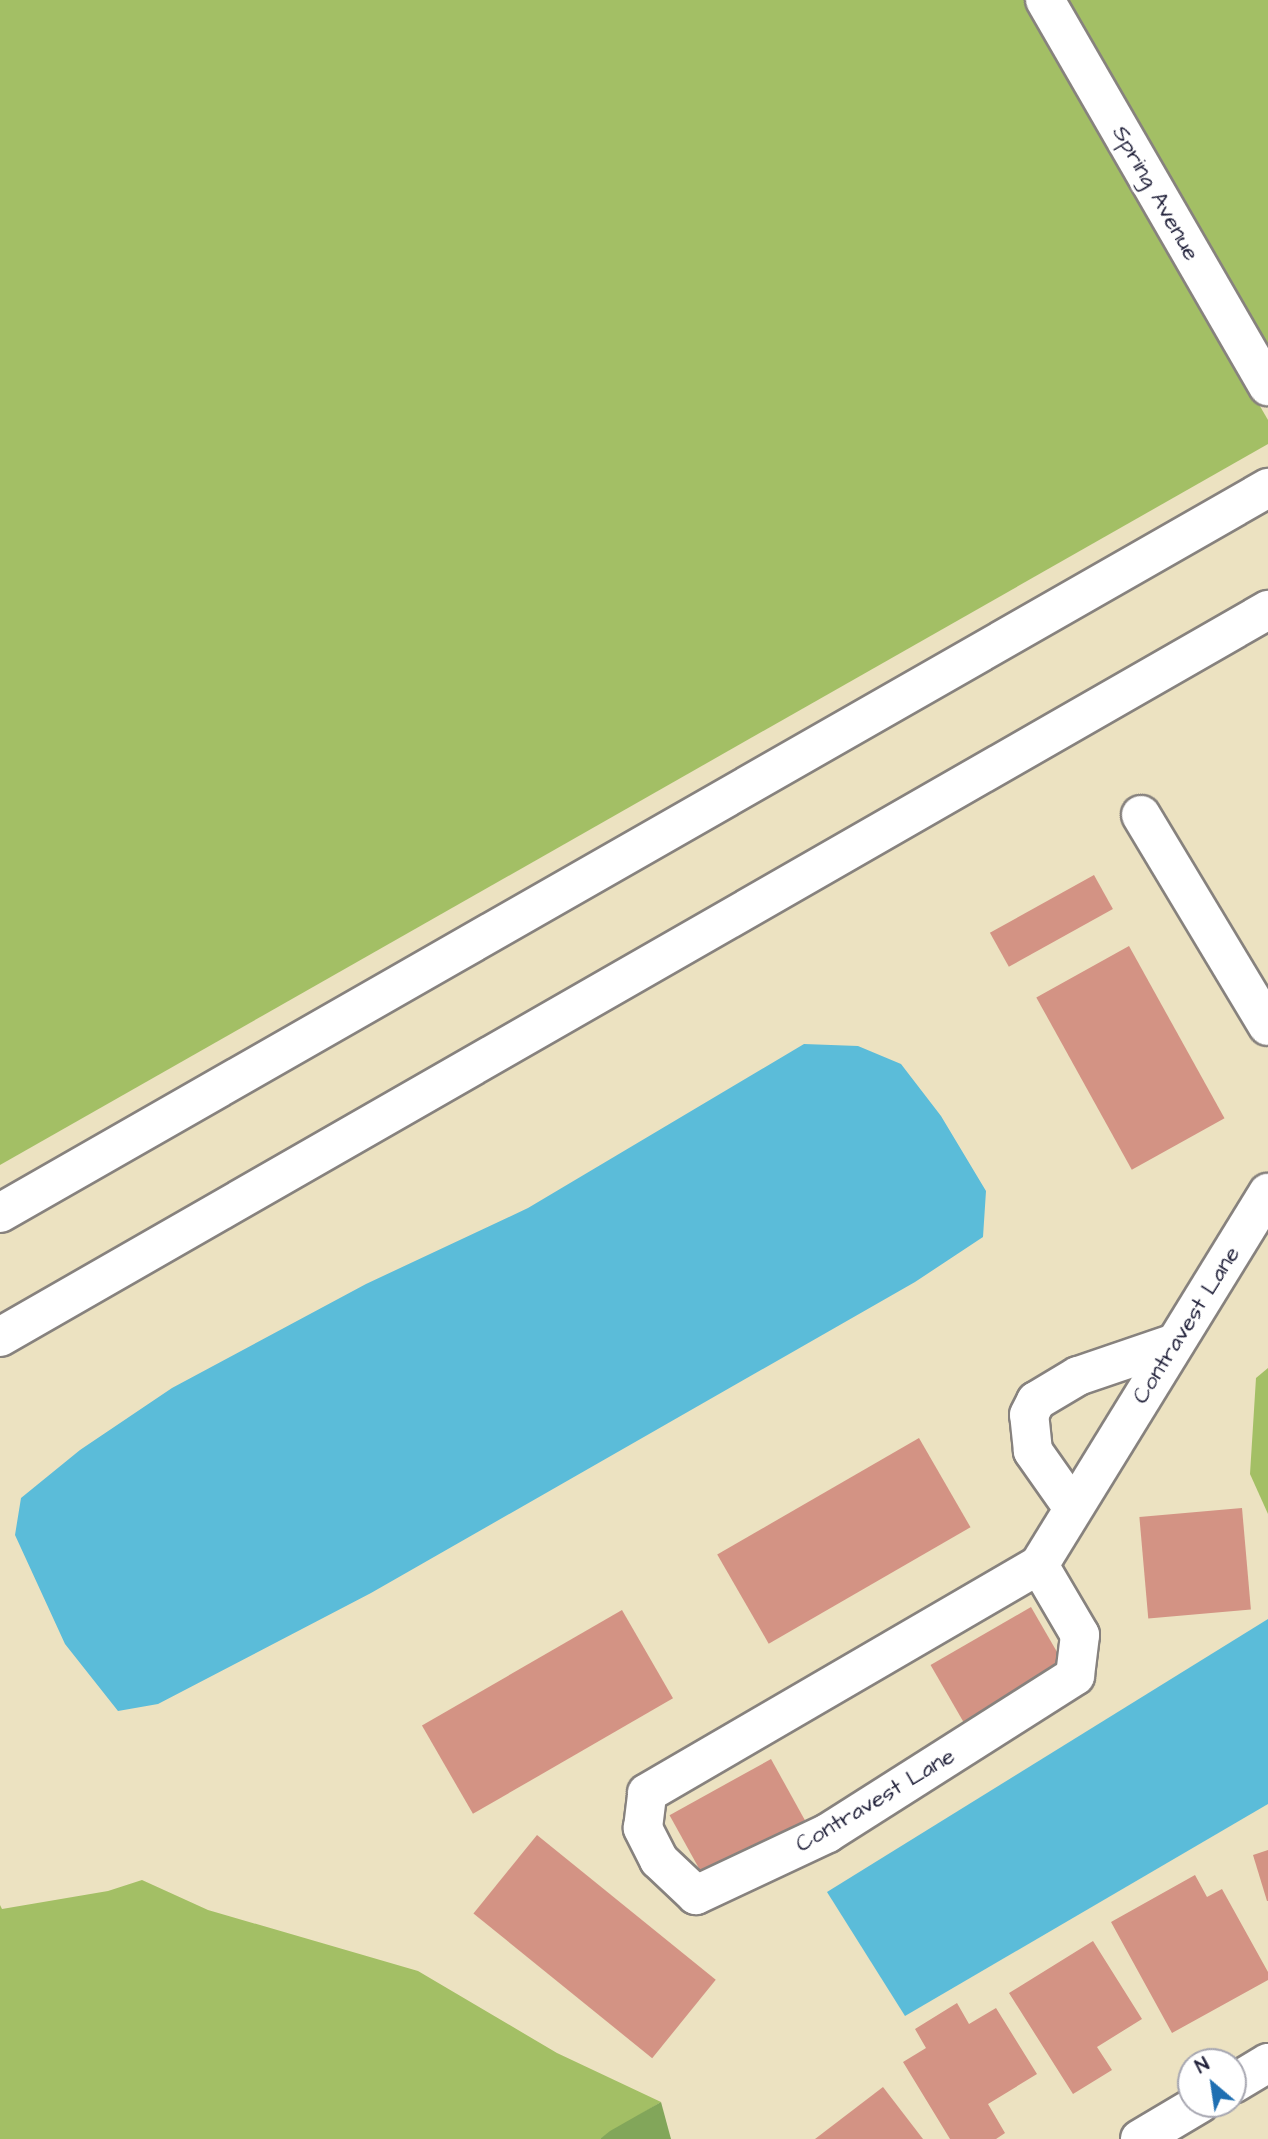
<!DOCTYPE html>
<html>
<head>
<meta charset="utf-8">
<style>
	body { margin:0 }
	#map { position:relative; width:1268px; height:2139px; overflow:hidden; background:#ece2c1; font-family:"Architects Daughter",sans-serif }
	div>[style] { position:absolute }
	.green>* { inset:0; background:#a3bf65 }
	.forest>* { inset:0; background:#82a65a }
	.water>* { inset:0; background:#5bbcd9 }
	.building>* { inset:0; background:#d39384; transform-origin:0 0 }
	.roads { filter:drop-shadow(2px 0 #87827e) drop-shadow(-2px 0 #87827e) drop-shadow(0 2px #87827e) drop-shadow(0 -2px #87827e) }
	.minor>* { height:38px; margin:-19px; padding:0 19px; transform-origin:19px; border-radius:19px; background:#fff }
	.major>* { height:38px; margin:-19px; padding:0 19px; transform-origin:19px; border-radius:19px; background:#fff }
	span { translate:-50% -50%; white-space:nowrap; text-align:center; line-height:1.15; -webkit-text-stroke:6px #fff; paint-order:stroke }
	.street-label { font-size:23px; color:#22223b }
	.north { position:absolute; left:1177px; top:2048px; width:70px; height:70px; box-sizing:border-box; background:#fff; border:2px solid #a7a7b1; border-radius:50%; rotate:331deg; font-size:19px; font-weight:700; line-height:28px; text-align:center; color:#22223b }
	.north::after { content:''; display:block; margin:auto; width:24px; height:32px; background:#1f6fb2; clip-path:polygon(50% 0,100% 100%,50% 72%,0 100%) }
</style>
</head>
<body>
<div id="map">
	<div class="green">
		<i style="clip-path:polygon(0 0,1025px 0,1268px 420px,1268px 444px,0 1165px)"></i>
		<i style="clip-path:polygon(1065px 0,1268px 0,1268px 351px)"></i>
		<i style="clip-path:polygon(1268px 1368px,1268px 1514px,1250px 1474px,1256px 1378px)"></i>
		<i style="clip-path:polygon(142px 1880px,208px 1910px,418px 1971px,557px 2053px,661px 2102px,600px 2139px,0 2139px,0 1905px,2px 1909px,108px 1891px)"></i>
	</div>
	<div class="forest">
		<i style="clip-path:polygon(661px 2102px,671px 2139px,600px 2139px,610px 2131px)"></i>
	</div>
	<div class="water">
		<i style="clip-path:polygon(804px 1044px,858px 1046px,901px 1064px,941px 1116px,986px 1191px,983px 1237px,915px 1282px,371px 1593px,158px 1704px,118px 1711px,65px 1644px,15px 1535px,21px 1498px,80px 1450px,172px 1388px,366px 1284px,528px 1208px)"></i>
		<i style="clip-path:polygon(1268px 1619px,1268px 1804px,905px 2016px,827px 1892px)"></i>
	</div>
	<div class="building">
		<i style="left:1094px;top:875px;width:39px;height:119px;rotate:61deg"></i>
		<i style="left:1129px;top:946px;width:197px;height:106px;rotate:61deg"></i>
		<i style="left:919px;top:1438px;width:103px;height:233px;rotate:60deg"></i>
		<i style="left:1242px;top:1508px;width:102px;height:103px;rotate:85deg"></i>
		<i style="left:1031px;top:1607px;width:70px;height:116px;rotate:60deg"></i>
		<i style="left:622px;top:1610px;width:102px;height:231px;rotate:60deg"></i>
		<i style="left:771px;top:1759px;width:70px;height:116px;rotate:61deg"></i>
		<i style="left:537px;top:1835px;width:230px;height:101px;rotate:39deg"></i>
		<i style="clip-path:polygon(1268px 1850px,1268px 1901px,1267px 1901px,1253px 1855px)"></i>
		<i style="clip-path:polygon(1195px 1875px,1207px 1897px,1222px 1889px,1268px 1972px,1268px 1980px,1172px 2033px,1111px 1922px)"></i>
		<i style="clip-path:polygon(1093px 1941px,1142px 2019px,1097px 2047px,1112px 2070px,1073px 2094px,1009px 1993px)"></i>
		<i style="clip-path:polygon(957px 2003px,969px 2024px,996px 2008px,1037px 2074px,988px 2104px,1005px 2133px,996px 2139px,950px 2139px,903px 2062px,926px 2048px,915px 2029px)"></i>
		<i style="clip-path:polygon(883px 2087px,923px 2139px,815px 2139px)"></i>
	</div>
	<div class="roads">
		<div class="minor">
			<i style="left:1045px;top:0;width:446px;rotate:60deg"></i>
			<i style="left:1141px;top:815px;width:246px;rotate:59deg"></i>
			<i style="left:1073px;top:1508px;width:70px;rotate:-125.1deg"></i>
			<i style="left:1033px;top:1451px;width:36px;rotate:-96deg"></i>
			<i style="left:1029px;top:1415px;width:16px;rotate:-63deg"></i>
			<i style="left:1036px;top:1401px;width:49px;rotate:-30.8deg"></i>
			<i style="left:1078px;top:1376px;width:102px;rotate:-18.8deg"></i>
			<i style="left:1039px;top:1565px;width:81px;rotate:59.6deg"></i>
			<i style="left:1080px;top:1635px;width:41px;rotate:97deg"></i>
			<i style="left:1075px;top:1676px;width:293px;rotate:147.6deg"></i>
			<i style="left:828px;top:1833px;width:146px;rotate:154.8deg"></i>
			<i style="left:696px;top:1895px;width:51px;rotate:-136.6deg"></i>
			<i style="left:659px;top:1860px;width:36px;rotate:-117deg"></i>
			<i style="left:643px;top:1828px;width:35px;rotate:-83deg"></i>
			<i style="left:647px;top:1793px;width:453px;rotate:-30.2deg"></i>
			<i style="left:1039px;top:1565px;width:437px;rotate:-58.4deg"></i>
			<i style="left:1233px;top:2084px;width:41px;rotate:-31deg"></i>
			<i style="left:1140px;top:2139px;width:69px;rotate:-30.7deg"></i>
		</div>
		<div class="major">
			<i style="left:0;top:1213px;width:1461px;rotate:-29.76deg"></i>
			<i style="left:0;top:1337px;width:1462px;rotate:-29.83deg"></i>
		</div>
	</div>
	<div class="street-label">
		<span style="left:1156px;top:193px;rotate:60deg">Spring Avenue</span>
		<span style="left:1186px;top:1325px;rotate:-58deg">Contravest Lane</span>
		<span style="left:875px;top:1800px;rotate:-31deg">Contravest Lane</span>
	</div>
	<div class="north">N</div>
</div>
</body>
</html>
